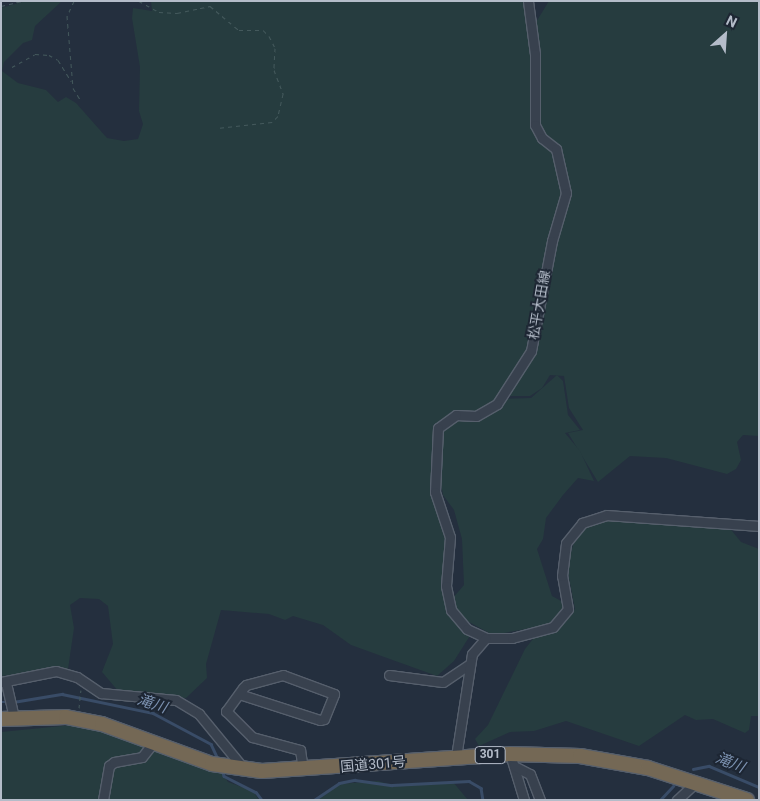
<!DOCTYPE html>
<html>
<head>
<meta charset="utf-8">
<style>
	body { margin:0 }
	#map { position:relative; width:760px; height:801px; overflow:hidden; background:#242f3e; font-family:Roboto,"Noto Sans JP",sans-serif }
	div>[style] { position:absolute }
	.green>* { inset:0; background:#263c3f }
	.stream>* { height:2.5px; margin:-1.25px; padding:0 1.25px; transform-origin:1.25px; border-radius:1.25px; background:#394c67 }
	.path>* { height:1px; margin-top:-0.5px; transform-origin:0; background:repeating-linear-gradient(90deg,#44595c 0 4px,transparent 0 8px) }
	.roads { filter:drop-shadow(1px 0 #565f6c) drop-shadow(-1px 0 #565f6c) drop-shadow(0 1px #565f6c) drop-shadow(0 -1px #565f6c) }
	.minor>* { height:9px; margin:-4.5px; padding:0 4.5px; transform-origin:4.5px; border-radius:4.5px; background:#38414e }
	.highway>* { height:14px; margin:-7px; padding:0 7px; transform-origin:7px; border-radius:7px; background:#746855 }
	span { translate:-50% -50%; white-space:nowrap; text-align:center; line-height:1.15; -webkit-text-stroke:4px #1d2633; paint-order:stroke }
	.shield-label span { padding:1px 4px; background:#1d2633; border:1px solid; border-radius:4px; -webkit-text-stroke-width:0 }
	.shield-label { font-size:12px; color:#b4bcc9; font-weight:700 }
	.street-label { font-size:14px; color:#b4bcc9 }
	.water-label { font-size:15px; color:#7c92b1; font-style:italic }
	.frame { position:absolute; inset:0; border:2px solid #b4bcc9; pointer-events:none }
	.north { position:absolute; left:700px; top:10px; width:50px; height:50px; -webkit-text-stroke:4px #1d2633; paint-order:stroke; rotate:26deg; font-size:14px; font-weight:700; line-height:20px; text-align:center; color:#b4bcc9 }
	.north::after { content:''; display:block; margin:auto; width:18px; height:22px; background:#b4bcc9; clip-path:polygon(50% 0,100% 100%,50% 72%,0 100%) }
</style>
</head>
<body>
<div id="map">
	<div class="green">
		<i style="clip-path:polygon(26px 1px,62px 1px,35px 26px,32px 40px,23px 43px,4px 62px,2px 71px,18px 83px,46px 90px,58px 102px,66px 97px,76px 103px,107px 138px,124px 141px,138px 139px,143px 124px,139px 111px,140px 67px,132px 18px,133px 8px,152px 11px,151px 1px,527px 1px,532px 27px,535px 126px,551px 144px,565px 193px,530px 347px,502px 397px,477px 414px,442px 421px,432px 486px,447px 533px,446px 594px,471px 634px,454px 661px,437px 676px,351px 645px,323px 625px,293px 616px,285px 620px,269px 614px,221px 610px,206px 664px,207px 678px,186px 698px,119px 692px,102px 672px,113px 644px,108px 606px,99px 599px,80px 598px,70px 605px,74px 628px,68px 669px,1px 676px,1px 8px)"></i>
		<i style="clip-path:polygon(549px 1px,759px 1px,759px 436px,743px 435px,737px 442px,741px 460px,736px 469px,727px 474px,666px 458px,630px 456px,598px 482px,568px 433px,583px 430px,569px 408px,564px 376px,550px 375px,542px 388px,530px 396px,505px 396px,530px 354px,568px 194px,559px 155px,540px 134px,533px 27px)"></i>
		<i style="clip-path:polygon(557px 375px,563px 381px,568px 415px,580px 430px,565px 433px,580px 451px,594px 481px,578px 478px,563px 495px,546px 518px,543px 539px,537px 549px,552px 596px,563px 602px,562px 613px,553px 624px,493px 635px,458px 616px,452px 599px,464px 585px,462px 539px,454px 510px,443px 495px,438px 466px,440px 429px,456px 418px,475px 417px,504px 399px,531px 398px)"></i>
		<i style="clip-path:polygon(606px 518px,728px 526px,741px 542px,759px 549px,759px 716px,751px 716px,749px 730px,745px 733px,713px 719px,696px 720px,685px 715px,639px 746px,566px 721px,534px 731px,510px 732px,479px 746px,475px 739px,488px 725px,525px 649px,537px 634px,555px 628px,575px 609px,567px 568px,576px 534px,582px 526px)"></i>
		<i style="clip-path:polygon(72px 725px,90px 727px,146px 747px,144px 754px,116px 759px,101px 800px,1px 800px,1px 732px)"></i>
		<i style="clip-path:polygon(154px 750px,221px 771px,228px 782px,253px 791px,259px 800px,105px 800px,112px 767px)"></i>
		<i style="clip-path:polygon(378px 781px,395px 786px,453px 782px,468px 800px,318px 800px,340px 784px)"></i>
	</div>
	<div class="stream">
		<i style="left:1px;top:702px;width:7px"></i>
		<i style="left:13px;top:702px;width:50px;rotate:-9.3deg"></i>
		<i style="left:62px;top:694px;width:93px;rotate:11.8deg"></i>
		<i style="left:153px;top:713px;width:66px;rotate:28.1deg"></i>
		<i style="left:211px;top:744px;width:17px;rotate:65deg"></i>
		<i style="left:222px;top:769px;width:7px;rotate:74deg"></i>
		<i style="left:224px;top:776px;width:36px;rotate:27deg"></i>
		<i style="left:256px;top:792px;width:10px;rotate:53deg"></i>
		<i style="left:693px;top:769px;width:16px;rotate:-11deg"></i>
		<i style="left:709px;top:766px;width:54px;rotate:22.8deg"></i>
		<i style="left:314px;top:800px;width:30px;rotate:-34deg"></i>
		<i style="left:339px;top:783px;width:16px;rotate:-11deg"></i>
		<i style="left:355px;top:780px;width:37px;rotate:8deg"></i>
		<i style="left:392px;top:785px;width:77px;rotate:-3deg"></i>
		<i style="left:469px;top:781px;width:14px;rotate:30deg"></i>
		<i style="left:481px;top:788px;width:12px;rotate:81deg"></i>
		<i style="left:660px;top:800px;width:19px;rotate:-47deg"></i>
	</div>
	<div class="path">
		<i style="left:74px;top:1px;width:17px;rotate:115deg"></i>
		<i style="left:67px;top:16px;width:72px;rotate:85.2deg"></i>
		<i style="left:73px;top:88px;width:15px;rotate:58deg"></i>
		<i style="left:139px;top:1px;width:23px;rotate:29deg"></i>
		<i style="left:159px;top:12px;width:18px;rotate:3deg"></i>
		<i style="left:177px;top:13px;width:34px;rotate:-12deg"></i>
		<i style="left:210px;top:6px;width:38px;rotate:40deg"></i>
		<i style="left:239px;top:30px;width:24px"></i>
		<i style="left:263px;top:30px;width:8px;rotate:45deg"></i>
		<i style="left:269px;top:36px;width:13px;rotate:63deg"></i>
		<i style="left:275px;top:48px;width:22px;rotate:93deg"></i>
		<i style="left:274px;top:70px;width:26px;rotate:69deg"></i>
		<i style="left:283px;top:94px;width:23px;rotate:103deg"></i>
		<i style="left:278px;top:116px;width:8px;rotate:135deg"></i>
		<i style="left:272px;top:122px;width:55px;rotate:173.8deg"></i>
		<i style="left:1px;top:6px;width:23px;rotate:-13deg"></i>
		<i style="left:12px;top:67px;width:26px;rotate:-29deg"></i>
		<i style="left:35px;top:54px;width:14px;rotate:4deg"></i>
		<i style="left:49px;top:55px;width:10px;rotate:29deg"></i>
		<i style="left:58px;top:60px;width:25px;rotate:58deg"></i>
		<i style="left:79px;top:708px;width:18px;rotate:-84deg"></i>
	</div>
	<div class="roads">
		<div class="minor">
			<i style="left:528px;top:1px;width:53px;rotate:82.5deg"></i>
			<i style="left:535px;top:54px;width:71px;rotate:90deg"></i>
			<i style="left:535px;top:125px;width:15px;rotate:62deg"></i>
			<i style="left:542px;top:138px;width:18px;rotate:38deg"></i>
			<i style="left:556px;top:149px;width:45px;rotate:77.2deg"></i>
			<i style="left:566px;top:193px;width:50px;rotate:106.3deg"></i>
			<i style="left:552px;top:241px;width:112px;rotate:100.8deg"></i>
			<i style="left:531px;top:351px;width:63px;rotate:122.7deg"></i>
			<i style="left:497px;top:404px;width:24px;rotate:150deg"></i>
			<i style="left:476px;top:416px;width:20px;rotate:-177deg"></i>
			<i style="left:456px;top:415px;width:22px;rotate:144deg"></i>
			<i style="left:438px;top:428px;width:64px;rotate:92.7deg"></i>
			<i style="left:435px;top:492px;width:47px;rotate:71.6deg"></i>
			<i style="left:450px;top:537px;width:49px;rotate:94.7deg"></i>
			<i style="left:446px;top:586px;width:25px;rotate:78deg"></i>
			<i style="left:451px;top:610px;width:25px;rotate:50deg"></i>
			<i style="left:467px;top:629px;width:21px;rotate:25deg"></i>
			<i style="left:486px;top:638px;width:26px"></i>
			<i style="left:512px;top:638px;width:42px;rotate:-15deg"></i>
			<i style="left:553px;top:627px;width:23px;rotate:-50deg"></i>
			<i style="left:568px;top:609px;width:34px;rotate:-100deg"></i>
			<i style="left:562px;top:576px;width:33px;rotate:-83deg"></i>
			<i style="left:566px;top:543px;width:26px;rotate:-51deg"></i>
			<i style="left:582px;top:523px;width:26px;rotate:-18deg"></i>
			<i style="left:607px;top:515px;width:152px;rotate:4.1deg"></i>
			<i style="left:389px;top:675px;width:54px;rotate:7.4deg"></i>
			<i style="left:443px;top:682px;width:32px;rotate:-34deg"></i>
			<i style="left:1px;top:682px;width:56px;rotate:-11.3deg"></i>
			<i style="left:56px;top:671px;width:22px;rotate:16deg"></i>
			<i style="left:77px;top:677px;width:29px;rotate:34deg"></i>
			<i style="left:101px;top:693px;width:75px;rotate:5.3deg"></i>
			<i style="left:176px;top:700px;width:27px;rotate:31deg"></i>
			<i style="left:199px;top:714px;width:71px;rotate:50.7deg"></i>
			<i style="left:6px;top:683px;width:37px;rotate:77deg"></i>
			<i style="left:239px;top:694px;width:85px;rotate:17.8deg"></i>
			<i style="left:320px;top:720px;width:4px;rotate:-14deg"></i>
			<i style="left:324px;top:719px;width:27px;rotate:-68deg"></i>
			<i style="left:334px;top:694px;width:54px;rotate:-159.6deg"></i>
			<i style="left:283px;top:675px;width:38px;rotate:165deg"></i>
			<i style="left:246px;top:685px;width:4px;rotate:135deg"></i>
			<i style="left:243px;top:688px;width:29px;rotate:126deg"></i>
			<i style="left:226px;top:711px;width:37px;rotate:45deg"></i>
			<i style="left:252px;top:737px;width:50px;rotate:15.2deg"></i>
			<i style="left:300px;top:750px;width:20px;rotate:81deg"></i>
			<i style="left:510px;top:754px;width:48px;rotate:73.1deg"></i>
			<i style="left:456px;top:757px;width:104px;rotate:-81.2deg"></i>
			<i style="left:472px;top:654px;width:21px;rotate:-49deg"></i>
			<i style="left:514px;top:766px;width:18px;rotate:27deg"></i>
			<i style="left:530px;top:774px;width:28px;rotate:69deg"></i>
			<i style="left:103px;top:800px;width:35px;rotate:-80deg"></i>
			<i style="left:109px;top:766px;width:6px;rotate:-39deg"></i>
			<i style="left:114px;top:762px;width:28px;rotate:-10deg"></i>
			<i style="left:142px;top:757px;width:16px;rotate:-52deg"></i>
			<i style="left:677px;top:800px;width:26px;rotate:-43deg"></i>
		</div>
		<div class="highway">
			<i style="left:1px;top:719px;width:65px;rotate:-1.8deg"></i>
			<i style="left:66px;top:717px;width:37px;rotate:11deg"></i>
			<i style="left:102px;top:724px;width:117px;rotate:20deg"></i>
			<i style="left:212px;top:764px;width:50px;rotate:8deg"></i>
			<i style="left:262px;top:771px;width:249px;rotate:-3.9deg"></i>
			<i style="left:510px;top:754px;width:70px;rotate:1.6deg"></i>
			<i style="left:580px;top:756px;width:69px;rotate:10deg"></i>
			<i style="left:648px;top:768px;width:104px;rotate:17.9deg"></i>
		</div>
	</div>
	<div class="shield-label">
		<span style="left:490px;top:755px">301</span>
	</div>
	<div class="street-label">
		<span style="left:539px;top:305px;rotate:-80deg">松平大田線</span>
		<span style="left:373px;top:764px;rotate:-5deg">国道301号</span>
	</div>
	<div class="water-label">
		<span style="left:152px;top:704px;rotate:18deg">滝川</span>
		<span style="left:730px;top:763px;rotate:22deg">滝川</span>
	</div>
	<div class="frame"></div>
	<div class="north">N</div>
</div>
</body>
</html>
